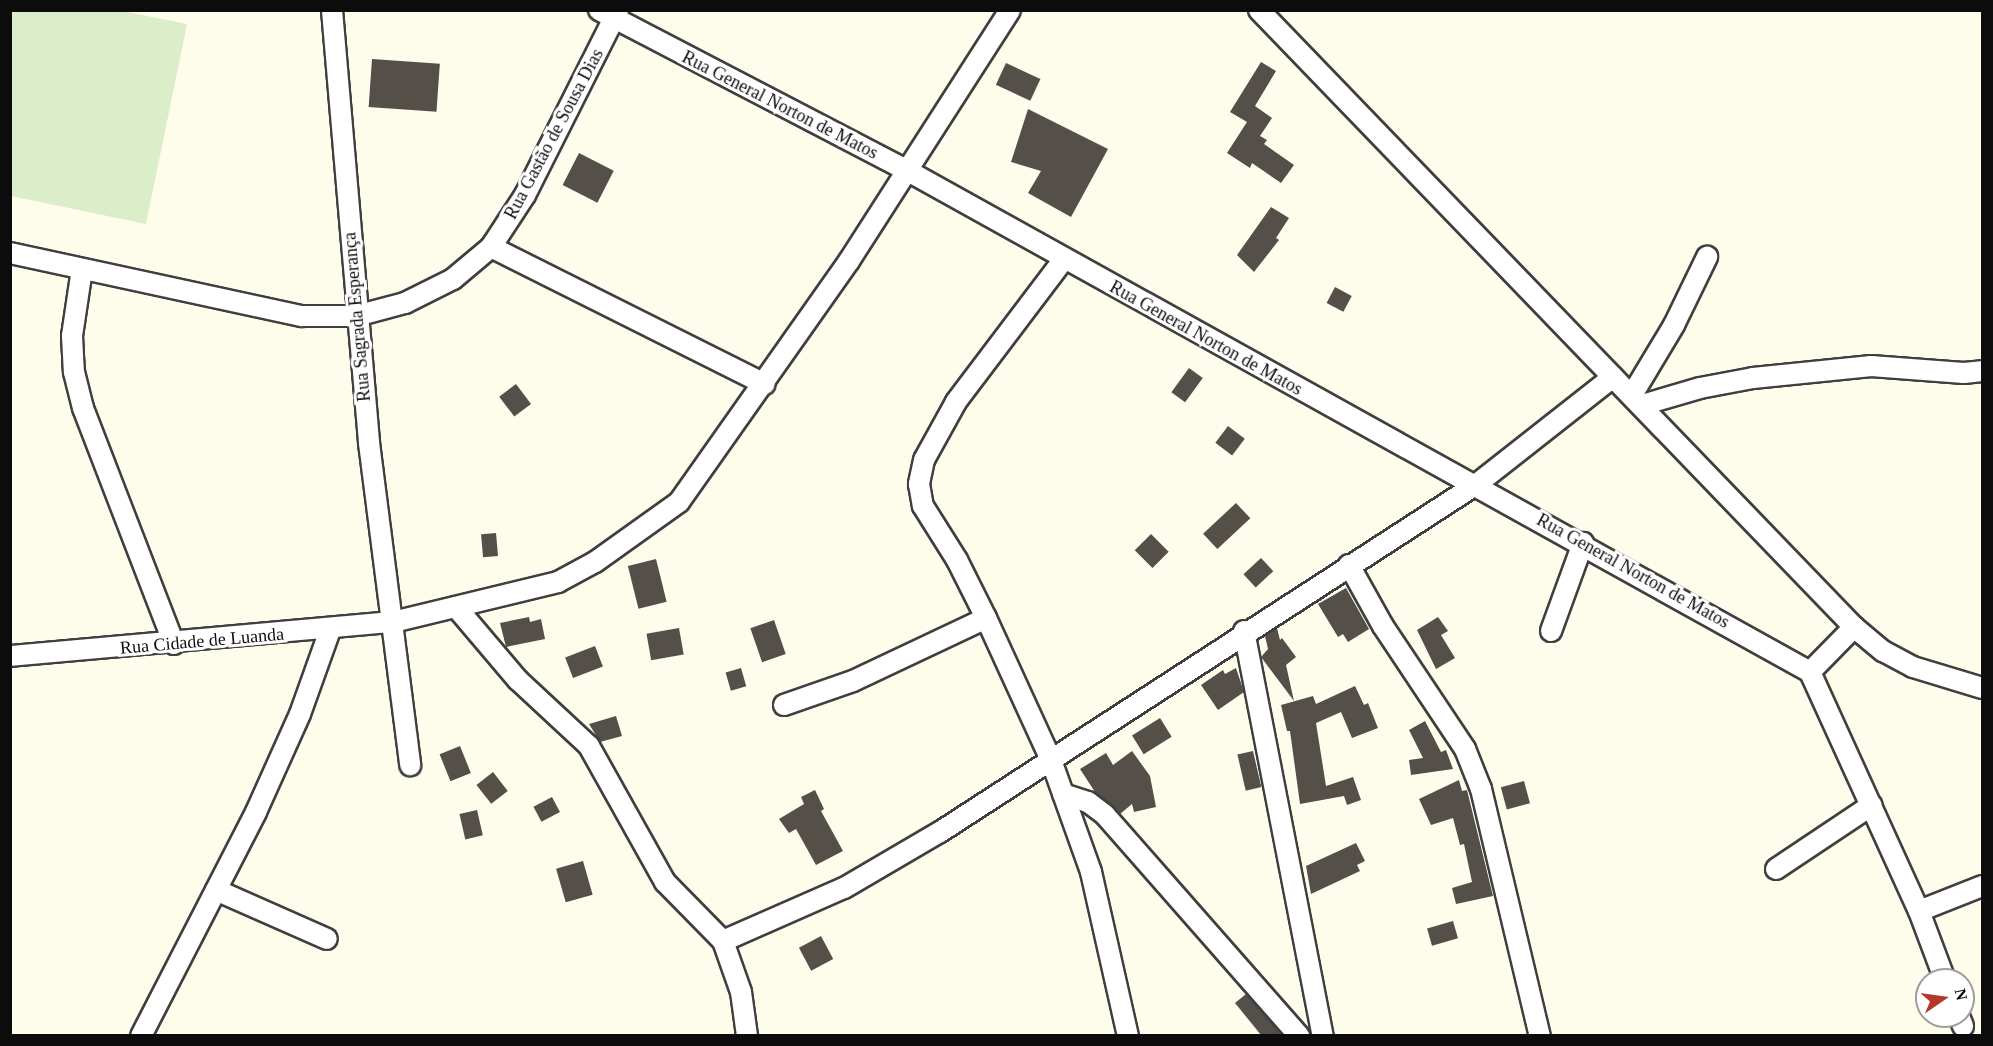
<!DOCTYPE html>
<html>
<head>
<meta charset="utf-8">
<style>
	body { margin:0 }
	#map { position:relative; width:1993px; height:1046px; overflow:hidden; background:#fefdeb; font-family:"Times New Roman",serif }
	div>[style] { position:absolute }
	.pitch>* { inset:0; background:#dceec9 }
	.building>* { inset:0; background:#544f49; transform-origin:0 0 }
	.roads { filter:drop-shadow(2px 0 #3f3f3f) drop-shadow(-2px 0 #3f3f3f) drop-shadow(0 2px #3f3f3f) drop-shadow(0 -2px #3f3f3f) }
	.street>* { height:20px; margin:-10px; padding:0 10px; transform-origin:10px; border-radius:10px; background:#fff }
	span { translate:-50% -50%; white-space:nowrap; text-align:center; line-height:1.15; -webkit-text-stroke:6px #fff; paint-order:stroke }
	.street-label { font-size:18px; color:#0c0c0c }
	.frame { position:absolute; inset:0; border:12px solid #0c0c0c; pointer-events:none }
	.north { position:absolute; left:1915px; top:968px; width:60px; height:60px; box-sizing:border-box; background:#fff; border:2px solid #9e9e9e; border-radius:50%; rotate:77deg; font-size:16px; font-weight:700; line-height:24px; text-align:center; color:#0c0c0c }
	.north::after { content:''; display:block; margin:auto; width:21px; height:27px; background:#b4392c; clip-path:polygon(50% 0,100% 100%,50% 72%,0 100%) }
</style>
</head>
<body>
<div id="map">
	<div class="pitch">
		<i style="clip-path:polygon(11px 10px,123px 11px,187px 24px,146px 224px,11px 196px)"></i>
	</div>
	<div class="building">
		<i style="left:372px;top:59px;width:68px;height:48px;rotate:4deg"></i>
		<i style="clip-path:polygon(1261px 62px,1276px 71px,1255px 106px,1272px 118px,1260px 136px,1267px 140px,1264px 144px,1294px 165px,1281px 183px,1252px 163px,1250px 168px,1227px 153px,1247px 122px,1230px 112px)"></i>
		<i style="left:1006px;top:63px;width:38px;height:24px;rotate:25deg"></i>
		<i style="clip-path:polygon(1028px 109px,1108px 149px,1071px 217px,1028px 193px,1041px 171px,1011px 162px)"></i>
		<i style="left:579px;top:153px;width:39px;height:36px;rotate:27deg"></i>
		<i style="clip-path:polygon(1271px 207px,1289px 218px,1276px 238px,1279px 240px,1254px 272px,1237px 255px)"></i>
		<i style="left:1335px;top:287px;width:19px;height:18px;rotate:28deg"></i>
		<i style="left:1189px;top:368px;width:17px;height:30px;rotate:36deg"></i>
		<i style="left:516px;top:384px;width:25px;height:21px;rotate:53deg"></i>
		<i style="left:1228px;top:426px;width:21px;height:21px;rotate:37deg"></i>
		<i style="left:1236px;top:503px;width:21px;height:45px;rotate:47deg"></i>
		<i style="left:496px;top:533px;width:23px;height:15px;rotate:85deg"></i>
		<i style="left:1151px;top:534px;width:25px;height:23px;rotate:45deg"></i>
		<i style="left:1261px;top:558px;width:18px;height:24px;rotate:47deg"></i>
		<i style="left:656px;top:559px;width:44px;height:29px;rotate:76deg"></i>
		<i style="clip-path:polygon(1346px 588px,1369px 629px,1348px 642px,1343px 634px,1338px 637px,1318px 604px)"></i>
		<i style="clip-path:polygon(529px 617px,530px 622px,541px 619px,545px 639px,506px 647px,500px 623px)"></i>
		<i style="clip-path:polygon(1438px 617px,1448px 631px,1441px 635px,1455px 658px,1436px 669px,1417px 630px)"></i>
		<i style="left:774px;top:620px;width:36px;height:25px;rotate:71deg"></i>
		<i style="left:679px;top:628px;width:27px;height:33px;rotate:80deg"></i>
		<i style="clip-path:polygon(1277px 628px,1280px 640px,1282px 638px,1296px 657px,1286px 665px,1294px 701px,1261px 657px,1268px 649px,1265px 636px)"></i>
		<i style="left:595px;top:646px;width:22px;height:32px;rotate:69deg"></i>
		<i style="left:741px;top:668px;width:19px;height:16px;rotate:74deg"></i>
		<i style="clip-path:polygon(1236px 668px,1244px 692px,1218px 710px,1201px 685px,1223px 670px,1225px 674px)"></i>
		<i style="clip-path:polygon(1355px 686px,1364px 705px,1368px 703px,1378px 728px,1352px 738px,1341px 712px,1316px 723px,1326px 786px,1353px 777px,1361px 800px,1347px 805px,1344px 796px,1300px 804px,1290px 731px,1287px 731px,1281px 705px,1313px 696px,1316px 704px)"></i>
		<i style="clip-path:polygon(616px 716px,622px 736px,600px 742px,589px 724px)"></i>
		<i style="left:1160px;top:718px;width:22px;height:33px;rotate:58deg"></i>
		<i style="clip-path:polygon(1425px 721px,1441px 752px,1446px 750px,1453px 769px,1411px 775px,1409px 760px,1423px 758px,1409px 730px)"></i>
		<i style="left:460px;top:746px;width:29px;height:22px;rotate:68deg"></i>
		<i style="clip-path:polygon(1132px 751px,1150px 776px,1156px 807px,1134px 812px,1132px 804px,1120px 814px,1095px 792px,1080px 769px,1106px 753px,1113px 765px)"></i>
		<i style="left:1253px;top:751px;width:37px;height:16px;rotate:77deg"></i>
		<i style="left:493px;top:772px;width:24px;height:21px;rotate:52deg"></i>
		<i style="clip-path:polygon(1459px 780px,1462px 791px,1467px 790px,1493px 896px,1456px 904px,1452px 888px,1472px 882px,1464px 844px,1460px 845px,1453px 818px,1431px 825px,1419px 799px)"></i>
		<i style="left:1524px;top:781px;width:23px;height:24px;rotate:75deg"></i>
		<i style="clip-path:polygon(815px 790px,824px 809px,821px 811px,843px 851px,816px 865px,796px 829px,789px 833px,779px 819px,804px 804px,801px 797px)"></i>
		<i style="left:552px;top:797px;width:17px;height:21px;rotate:62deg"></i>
		<i style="left:477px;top:810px;width:26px;height:18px;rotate:77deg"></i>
		<i style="clip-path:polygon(1356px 843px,1365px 861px,1357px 865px,1360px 871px,1311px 894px,1306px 866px)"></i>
		<i style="left:583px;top:861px;width:35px;height:28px;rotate:74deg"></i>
		<i style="left:1453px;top:921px;width:18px;height:27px;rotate:74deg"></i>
		<i style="left:821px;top:936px;width:26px;height:25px;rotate:62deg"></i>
		<i style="clip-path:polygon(1246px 994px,1283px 1035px,1261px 1035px,1235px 1003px)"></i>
	</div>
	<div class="roads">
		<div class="street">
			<i style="left:332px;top:10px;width:435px;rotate:85.1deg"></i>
			<i style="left:369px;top:443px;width:325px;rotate:82.7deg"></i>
			<i style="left:599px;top:10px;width:348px;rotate:27.5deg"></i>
			<i style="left:908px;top:171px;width:1032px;rotate:29.05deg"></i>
			<i style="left:1810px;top:672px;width:263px;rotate:65.5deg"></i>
			<i style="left:1919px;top:911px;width:74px;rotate:69.4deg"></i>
			<i style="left:1259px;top:10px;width:857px;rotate:46.04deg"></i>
			<i style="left:1854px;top:627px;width:38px;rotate:40deg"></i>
			<i style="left:1883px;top:651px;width:34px;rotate:28deg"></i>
			<i style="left:1913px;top:667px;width:72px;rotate:16.9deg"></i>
			<i style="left:491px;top:247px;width:306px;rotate:26.6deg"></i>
			<i style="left:10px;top:253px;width:299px;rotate:12.2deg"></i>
			<i style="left:302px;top:316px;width:54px"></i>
			<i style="left:356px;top:316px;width:51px;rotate:-14.9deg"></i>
			<i style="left:405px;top:303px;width:54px;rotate:-26.6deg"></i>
			<i style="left:453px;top:279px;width:50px;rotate:-40.1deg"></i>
			<i style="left:491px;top:247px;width:62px;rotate:-56.8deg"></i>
			<i style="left:525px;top:195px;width:207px;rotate:-63.3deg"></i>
			<i style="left:1064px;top:259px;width:179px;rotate:127.1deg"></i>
			<i style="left:956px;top:402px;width:66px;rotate:118.9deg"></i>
			<i style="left:924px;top:460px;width:25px;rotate:102deg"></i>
			<i style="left:919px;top:484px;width:22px;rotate:80deg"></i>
			<i style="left:923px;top:506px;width:64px;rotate:57.8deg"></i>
			<i style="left:957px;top:560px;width:65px;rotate:63.4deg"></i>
			<i style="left:986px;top:618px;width:156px;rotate:65.4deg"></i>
			<i style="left:1051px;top:760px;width:119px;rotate:70.3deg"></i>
			<i style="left:1091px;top:872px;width:168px;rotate:77.3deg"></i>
			<i style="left:82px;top:269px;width:68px;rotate:98.5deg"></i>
			<i style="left:72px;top:336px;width:36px;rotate:87deg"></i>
			<i style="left:74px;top:372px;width:37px;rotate:76deg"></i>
			<i style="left:83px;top:408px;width:253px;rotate:68.9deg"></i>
			<i style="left:1632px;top:395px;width:82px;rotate:-59deg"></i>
			<i style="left:1674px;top:325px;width:76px;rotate:-64.1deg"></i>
			<i style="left:1642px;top:405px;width:60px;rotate:-16.3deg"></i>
			<i style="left:1700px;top:388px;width:54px;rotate:-10.7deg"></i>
			<i style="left:1753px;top:378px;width:119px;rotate:-5.8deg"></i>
			<i style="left:1871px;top:366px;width:93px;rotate:4.3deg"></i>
			<i style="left:1964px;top:373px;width:18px;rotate:-6deg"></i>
			<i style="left:1349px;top:565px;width:70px;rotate:60.9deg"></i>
			<i style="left:1383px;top:626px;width:148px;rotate:56.3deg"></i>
			<i style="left:1465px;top:749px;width:43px;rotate:68.2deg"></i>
			<i style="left:1481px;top:789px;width:254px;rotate:76.6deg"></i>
			<i style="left:456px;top:607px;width:96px;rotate:49.7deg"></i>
			<i style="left:518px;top:680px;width:97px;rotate:42.9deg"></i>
			<i style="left:589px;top:746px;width:156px;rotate:60.8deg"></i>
			<i style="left:665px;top:882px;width:83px;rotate:45.5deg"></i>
			<i style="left:723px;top:941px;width:54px;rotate:70.6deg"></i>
			<i style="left:741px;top:992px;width:44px;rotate:82.2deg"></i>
			<i style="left:1244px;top:631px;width:413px;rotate:79deg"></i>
			<i style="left:1551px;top:631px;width:94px;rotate:-70deg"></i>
			<i style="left:10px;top:656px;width:385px;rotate:-5.1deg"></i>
			<i style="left:393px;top:622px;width:170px;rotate:-13.6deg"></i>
			<i style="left:558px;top:582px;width:42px;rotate:-28.4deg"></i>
			<i style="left:595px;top:562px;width:103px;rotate:-35.5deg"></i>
			<i style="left:679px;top:502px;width:295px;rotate:-54.8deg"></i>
			<i style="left:849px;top:261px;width:298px;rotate:-57.3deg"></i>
			<i style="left:1810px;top:672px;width:63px;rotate:-45.6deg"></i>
			<i style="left:784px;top:705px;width:73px;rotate:-19.2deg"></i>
			<i style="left:853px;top:681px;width:147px;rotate:-25.3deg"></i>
			<i style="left:1063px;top:794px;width:26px;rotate:18deg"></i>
			<i style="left:1088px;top:802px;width:21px;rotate:37deg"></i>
			<i style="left:1105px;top:815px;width:294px;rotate:48.7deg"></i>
			<i style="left:1776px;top:869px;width:115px;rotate:-33.7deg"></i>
			<i style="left:216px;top:890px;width:121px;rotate:23.8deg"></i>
			<i style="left:1919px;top:911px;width:68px;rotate:-21.6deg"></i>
			<i style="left:723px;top:941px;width:132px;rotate:-23.7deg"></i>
			<i style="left:844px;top:888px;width:111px;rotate:-30.3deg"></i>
			<i style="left:940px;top:832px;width:640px;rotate:-32.95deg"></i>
			<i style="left:1477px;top:484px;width:173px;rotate:-38.2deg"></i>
			<i style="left:1959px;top:1016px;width:11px;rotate:68deg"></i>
			<i style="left:141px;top:1036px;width:252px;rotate:-62.8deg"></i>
			<i style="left:256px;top:812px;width:107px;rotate:-65.8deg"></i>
			<i style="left:300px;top:714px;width:89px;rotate:-70.3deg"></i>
		</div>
	</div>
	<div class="street-label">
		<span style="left:780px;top:105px;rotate:27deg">Rua General Norton de Matos</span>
		<span style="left:554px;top:134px;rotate:-62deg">Rua Gastão de Sousa Dias</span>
		<span style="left:357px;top:317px;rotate:-95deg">Rua Sagrada Esperança</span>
		<span style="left:1206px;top:338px;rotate:29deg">Rua General Norton de Matos</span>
		<span style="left:1633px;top:571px;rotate:29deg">Rua General Norton de Matos</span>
		<span style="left:202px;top:641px;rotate:-5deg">Rua Cidade de Luanda</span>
	</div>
	<div class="frame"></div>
	<div class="north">N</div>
</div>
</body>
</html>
